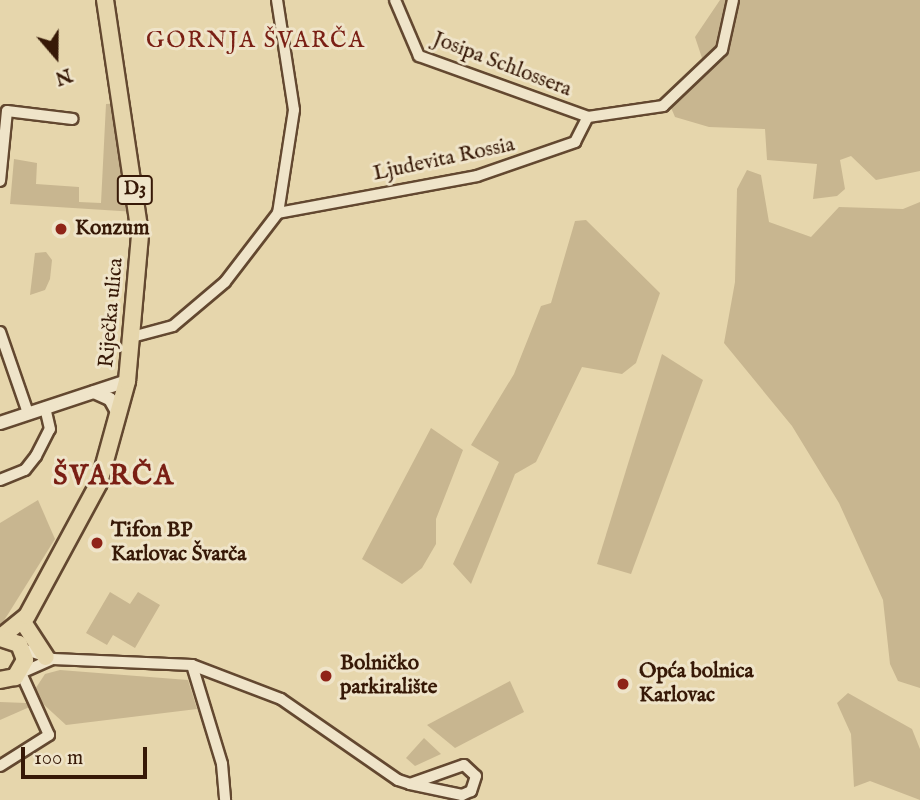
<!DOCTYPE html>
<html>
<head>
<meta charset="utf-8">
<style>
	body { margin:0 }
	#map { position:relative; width:920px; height:800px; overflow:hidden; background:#e6d6ac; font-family:"IM FELL English",serif }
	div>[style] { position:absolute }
	.green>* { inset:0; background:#c8b690 }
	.roads { filter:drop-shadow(2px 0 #634830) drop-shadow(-2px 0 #634830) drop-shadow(0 2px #634830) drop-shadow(0 -2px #634830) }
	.minor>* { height:10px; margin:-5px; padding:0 5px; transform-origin:5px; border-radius:5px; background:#efe4c9 }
	.tertiary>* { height:12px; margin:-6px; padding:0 6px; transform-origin:6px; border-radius:6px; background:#efe4c9 }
	.primary>* { height:16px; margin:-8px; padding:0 8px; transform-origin:8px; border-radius:8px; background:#e6d6ac }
	.dots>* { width:19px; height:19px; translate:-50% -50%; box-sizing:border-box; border:4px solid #efe4c9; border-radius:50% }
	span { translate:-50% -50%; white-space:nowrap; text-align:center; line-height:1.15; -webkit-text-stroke:6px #efe4c9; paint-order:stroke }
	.shield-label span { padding:2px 5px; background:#efe4c9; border:2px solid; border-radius:5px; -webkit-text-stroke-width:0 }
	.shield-label { font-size:19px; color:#371907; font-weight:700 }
	.street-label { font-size:21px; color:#371907 }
	.poi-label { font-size:21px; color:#371907; font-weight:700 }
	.left { translate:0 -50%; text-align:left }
	.neighbourhood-label { font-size:23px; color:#7a1f14; letter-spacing:2px }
	.district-label { font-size:28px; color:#7a1f14; font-weight:700; letter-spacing:2px }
	.north { position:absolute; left:21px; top:21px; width:70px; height:70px; -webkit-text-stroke:5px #efe4c9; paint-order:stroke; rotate:160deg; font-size:19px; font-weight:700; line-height:28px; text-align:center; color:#371907 }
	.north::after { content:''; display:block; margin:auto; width:24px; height:32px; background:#371907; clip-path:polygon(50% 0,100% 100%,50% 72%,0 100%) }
	.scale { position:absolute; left:21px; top:747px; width:126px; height:32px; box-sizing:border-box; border:4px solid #371907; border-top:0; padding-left:9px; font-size:21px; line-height:24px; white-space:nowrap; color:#371907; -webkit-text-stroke:5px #efe4c9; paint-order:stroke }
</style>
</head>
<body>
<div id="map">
	<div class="green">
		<i style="clip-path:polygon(720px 0,920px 0,920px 171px,876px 180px,851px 156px,840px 160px,845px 189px,837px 196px,813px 199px,817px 164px,767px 160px,765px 129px,709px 127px,675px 117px,666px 96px,703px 61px,695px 37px)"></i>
		<i style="clip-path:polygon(122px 103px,136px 212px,10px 204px,14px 159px,37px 163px,36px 184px,79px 187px,79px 202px,101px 203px,106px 104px)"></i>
		<i style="clip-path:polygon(747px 170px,761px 175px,769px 222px,811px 237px,839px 207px,903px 209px,920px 202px,920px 688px,898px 681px,890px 664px,883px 600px,839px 503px,792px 426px,724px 343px,735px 282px,737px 189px)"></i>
		<i style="clip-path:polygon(586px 220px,660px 293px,636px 363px,622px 374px,582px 367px,536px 462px,515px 474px,471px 584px,453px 564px,499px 462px,471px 445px,514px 374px,541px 306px,551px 303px,575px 221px)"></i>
		<i style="clip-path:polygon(46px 252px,52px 260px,50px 279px,45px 290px,30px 295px,35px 253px)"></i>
		<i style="clip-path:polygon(662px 354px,703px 380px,631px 574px,597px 564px)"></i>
		<i style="clip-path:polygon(431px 428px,463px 450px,436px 519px,436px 544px,422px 568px,402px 584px,362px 559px)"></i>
		<i style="clip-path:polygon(38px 500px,55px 539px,0 627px,0 523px)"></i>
		<i style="clip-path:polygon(110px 592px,130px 604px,138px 592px,160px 605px,135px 648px,113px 635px,107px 645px,86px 633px)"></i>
		<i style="clip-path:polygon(60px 670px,188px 680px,197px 709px,66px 725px,41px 702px,0 720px,0 702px,26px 703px,45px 674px)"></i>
		<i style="clip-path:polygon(510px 681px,524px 712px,455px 748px,427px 725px)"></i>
		<i style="clip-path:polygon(848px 693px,912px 729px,920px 749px,920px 800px,870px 781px,854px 787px,851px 734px,837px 703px)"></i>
		<i style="clip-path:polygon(424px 738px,441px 754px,415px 766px,406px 758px)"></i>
	</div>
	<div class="roads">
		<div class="minor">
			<i style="left:277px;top:0;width:111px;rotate:81.2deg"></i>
			<i style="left:294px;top:110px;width:104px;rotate:98.8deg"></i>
			<i style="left:395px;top:0;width:61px;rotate:66.8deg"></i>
			<i style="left:419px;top:56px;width:180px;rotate:19.8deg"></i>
			<i style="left:0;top:181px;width:70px;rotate:-84.3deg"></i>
			<i style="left:7px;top:111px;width:66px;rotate:6.9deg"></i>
			<i style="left:0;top:332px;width:86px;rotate:70.9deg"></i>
			<i style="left:132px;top:337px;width:42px;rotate:-15deg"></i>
			<i style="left:173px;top:326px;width:68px;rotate:-40.2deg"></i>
			<i style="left:225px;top:282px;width:87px;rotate:-52.5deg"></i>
			<i style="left:278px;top:213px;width:202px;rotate:-10.5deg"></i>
			<i style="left:477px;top:176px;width:104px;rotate:-19.1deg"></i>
			<i style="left:575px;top:142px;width:28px;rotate:-63deg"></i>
			<i style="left:588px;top:117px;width:76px;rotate:-8.3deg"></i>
			<i style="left:663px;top:106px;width:81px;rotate:-43.5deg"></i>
			<i style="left:722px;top:50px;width:51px;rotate:-77.6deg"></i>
			<i style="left:0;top:480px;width:27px;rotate:-22deg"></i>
			<i style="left:25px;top:470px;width:18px;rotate:-52deg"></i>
			<i style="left:36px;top:456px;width:30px;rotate:-63deg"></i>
			<i style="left:50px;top:429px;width:22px;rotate:-103deg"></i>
			<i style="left:23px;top:649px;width:32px;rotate:18deg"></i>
			<i style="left:53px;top:659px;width:139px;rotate:2.5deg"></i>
			<i style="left:192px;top:665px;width:95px;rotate:20.9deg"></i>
			<i style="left:281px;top:699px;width:142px;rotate:34.7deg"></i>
			<i style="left:398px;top:780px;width:13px;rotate:18deg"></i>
			<i style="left:410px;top:784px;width:57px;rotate:-19.4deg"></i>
			<i style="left:464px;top:765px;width:16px;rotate:43deg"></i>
			<i style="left:476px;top:776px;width:16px;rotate:108deg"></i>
			<i style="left:471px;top:791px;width:10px;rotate:156deg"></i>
			<i style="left:462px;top:795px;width:53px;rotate:-168.1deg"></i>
			<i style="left:192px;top:665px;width:103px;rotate:73.1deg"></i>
			<i style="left:222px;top:764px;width:36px;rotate:85deg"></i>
			<i style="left:0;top:766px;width:58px;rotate:-32.3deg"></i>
			<i style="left:49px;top:735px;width:68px;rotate:-114.3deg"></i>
			<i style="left:21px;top:673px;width:34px;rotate:-24deg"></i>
		</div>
		<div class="tertiary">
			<i style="left:94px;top:392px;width:17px;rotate:24deg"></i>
			<i style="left:110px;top:399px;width:18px;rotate:61deg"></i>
			<i style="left:0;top:423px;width:134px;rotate:-18.3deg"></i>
		</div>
		<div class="primary">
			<i style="left:25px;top:625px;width:38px;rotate:57deg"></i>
			<i style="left:1px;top:637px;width:33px;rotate:-39deg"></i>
			<i style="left:27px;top:616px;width:151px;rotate:-61.6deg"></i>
			<i style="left:99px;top:483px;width:106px;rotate:-74.6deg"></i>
			<i style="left:127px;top:381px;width:148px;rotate:-84.9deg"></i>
			<i style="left:140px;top:234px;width:237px;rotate:-98.5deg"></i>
			<i style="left:0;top:638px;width:20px;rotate:18deg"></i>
			<i style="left:19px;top:644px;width:17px;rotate:69deg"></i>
			<i style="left:25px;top:660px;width:20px;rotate:120deg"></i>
			<i style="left:15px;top:677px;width:15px;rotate:169deg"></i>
		</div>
	</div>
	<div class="dots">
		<i style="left:61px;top:229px;background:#8f2418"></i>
		<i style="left:97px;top:543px;background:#8f2418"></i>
		<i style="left:326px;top:676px;background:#8f2418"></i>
		<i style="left:623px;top:684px;background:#8f2418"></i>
	</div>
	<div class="shield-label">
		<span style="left:135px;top:190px">D3</span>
	</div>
	<div class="street-label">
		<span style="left:502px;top:65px;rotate:21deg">Josipa Schlossera</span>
		<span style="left:444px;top:160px;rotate:-12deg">Ljudevita Rossia</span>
		<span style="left:112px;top:313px;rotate:-85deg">Riječka ulica</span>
	</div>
	<div class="poi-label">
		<span class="left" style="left:75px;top:229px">Konzum</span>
		<span class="left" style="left:111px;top:543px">Tifon BP<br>Karlovac Švarča</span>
		<span class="left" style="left:340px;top:676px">Bolničko<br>parkiralište</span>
		<span class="left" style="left:639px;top:684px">Opća bolnica<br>Karlovac</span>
	</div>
	<div class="neighbourhood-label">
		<span style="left:256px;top:41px">GORNJA ŠVARČA</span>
	</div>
	<div class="district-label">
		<span style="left:114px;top:477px">ŠVARČA</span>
	</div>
	<div class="north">N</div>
	<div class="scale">100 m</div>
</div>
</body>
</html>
